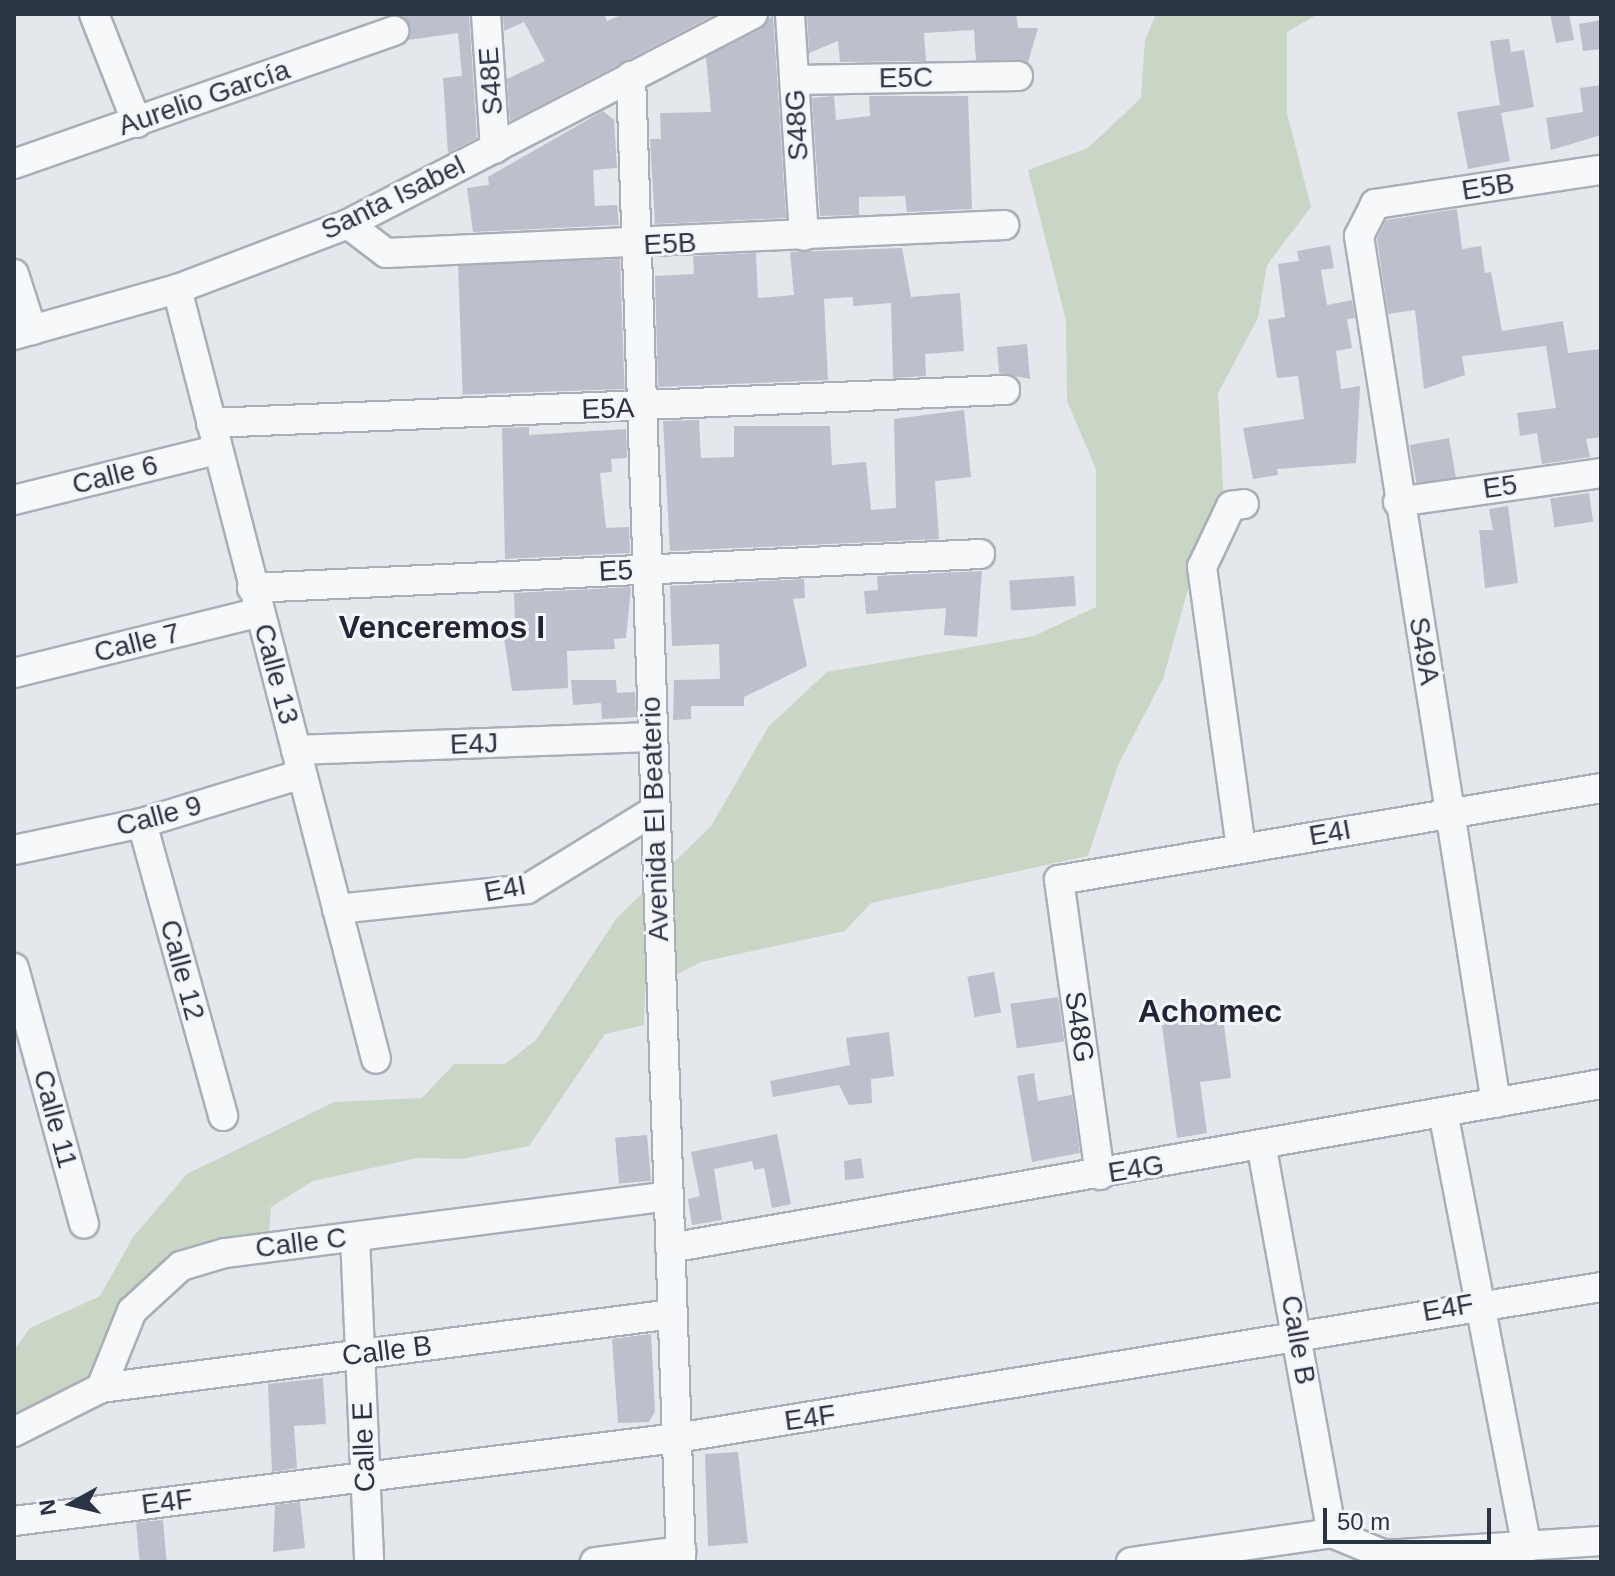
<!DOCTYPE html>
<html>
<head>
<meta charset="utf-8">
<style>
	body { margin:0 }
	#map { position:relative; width:1615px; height:1576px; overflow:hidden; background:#e4e7ec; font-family:Helvetica,sans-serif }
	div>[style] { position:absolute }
	.green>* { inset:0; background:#c9d6c5 }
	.building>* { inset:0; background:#bbc0ca; transform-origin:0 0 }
	.roads { filter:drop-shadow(2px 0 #a9aeb7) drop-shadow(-2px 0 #a9aeb7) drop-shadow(0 2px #a9aeb7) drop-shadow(0 -2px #a9aeb7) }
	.minor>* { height:28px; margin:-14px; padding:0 14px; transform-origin:14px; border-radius:14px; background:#f7f8fa }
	span { translate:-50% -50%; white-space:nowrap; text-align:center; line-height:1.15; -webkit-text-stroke:6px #f4f6f9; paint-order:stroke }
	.street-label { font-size:28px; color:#2b3445 }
	.quarter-label { font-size:32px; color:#1d2536; font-weight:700 }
	.frame { position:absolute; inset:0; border:16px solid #2b3445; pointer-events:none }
	.north { position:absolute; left:32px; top:1464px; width:80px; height:80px; -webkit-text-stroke:6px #f4f6f9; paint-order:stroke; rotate:262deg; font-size:22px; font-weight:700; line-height:32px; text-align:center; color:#2b3445 }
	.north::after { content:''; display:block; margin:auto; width:28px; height:36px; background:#2b3445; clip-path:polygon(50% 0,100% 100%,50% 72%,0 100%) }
	.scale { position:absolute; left:1323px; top:1508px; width:168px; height:36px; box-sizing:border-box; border:4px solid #2b3445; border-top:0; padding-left:10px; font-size:24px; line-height:28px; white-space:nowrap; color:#2b3445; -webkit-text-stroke:6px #f4f6f9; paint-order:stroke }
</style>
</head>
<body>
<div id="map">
	<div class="green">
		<i style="clip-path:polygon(1156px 14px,1318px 14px,1287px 32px,1287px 113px,1311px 207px,1267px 265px,1258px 318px,1218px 393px,1224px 502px,1200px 546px,1163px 679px,1118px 765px,1088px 856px,871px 903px,845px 931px,701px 962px,645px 991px,644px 1025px,605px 1034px,529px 1146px,461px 1159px,417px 1158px,313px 1181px,271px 1207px,269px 1232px,176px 1257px,89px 1384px,14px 1421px,14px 1350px,30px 1328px,100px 1296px,133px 1237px,187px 1174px,334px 1102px,422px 1098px,454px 1064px,505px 1064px,536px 1040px,616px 919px,711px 826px,769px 726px,827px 672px,1034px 636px,1096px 607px,1096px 469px,1067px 401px,1066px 321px,1028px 170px,1088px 148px,1141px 98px,1145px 40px)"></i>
	</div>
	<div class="building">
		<i style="clip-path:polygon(403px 14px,469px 14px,477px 138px,448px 153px,443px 78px,462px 76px,458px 33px,408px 40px)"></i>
		<i style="clip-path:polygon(503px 14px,604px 14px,607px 21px,623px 14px,716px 14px,510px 121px,507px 79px,545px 61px,524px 22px,504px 31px)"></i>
		<i style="clip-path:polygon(773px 14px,786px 218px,655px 224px,650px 139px,661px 139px,660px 113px,711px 112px,706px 57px,761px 29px)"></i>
		<i style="clip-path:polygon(807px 14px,1016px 14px,1018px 28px,1038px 28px,1028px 62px,976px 60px,974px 30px,924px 33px,926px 61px,840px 62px,838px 41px,809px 53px)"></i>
		<i style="clip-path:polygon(1550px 14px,1569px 14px,1574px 40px,1556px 43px)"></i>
		<i style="clip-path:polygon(1601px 20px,1601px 49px,1583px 51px,1579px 24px)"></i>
		<i style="clip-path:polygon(1509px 39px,1511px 52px,1524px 50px,1534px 107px,1501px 113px,1510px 161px,1468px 169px,1457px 112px,1500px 105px,1490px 41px)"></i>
		<i style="clip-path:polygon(1601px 85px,1601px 135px,1551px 150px,1546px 118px,1583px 112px,1580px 88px)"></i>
		<i style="clip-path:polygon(834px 96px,836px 120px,870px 116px,869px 96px,968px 96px,972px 209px,907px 212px,905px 196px,859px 197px,859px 215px,820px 216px,812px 98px)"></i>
		<i style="clip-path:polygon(603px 111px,614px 120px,617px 168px,593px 170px,595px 206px,617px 205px,619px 225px,473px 232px,467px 188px,489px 185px,488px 177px)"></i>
		<i style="clip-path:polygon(1457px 209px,1462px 249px,1481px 246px,1485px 273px,1491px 272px,1502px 331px,1563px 321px,1568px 353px,1601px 349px,1601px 437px,1586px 439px,1590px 457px,1542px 464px,1537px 433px,1520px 436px,1517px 413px,1556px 408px,1546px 346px,1462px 356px,1465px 375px,1424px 389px,1415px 310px,1388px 314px,1377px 239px,1386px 220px)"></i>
		<i style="clip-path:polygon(1330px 245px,1334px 268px,1321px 270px,1327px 305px,1352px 300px,1355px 318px,1347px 319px,1352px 348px,1336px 351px,1341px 389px,1360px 386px,1356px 463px,1277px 469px,1278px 475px,1253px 479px,1243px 428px,1304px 419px,1298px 376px,1277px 378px,1268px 320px,1285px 317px,1278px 264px,1299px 261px,1297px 251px)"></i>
		<i style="clip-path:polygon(902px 248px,911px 297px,960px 293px,964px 351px,925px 354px,926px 376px,893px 378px,891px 303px,853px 306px,853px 297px,824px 299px,828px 380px,658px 387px,655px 276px,694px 274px,693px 256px,756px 253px,758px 298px,794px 295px,790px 252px)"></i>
		<i style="left:620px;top:259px;width:130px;height:162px;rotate:88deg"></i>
		<i style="clip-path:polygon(1027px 344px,1030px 379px,999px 373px,997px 347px)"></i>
		<i style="clip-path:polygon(964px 410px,971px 477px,935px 481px,939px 539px,670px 551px,663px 421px,699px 420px,701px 458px,734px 457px,734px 426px,830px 426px,832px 465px,866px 462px,871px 510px,896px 508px,894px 419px)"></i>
		<i style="clip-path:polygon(529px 427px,529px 435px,626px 429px,627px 458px,611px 459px,612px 472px,600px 473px,606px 528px,629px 527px,630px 553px,505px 559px,502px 428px)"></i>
		<i style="left:1449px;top:438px;width:40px;height:40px;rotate:80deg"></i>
		<i style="left:1589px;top:493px;width:29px;height:39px;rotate:82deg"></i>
		<i style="clip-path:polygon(1508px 506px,1518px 583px,1485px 588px,1479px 530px,1493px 530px,1489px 509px)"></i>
		<i style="clip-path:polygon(982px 571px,977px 637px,944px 635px,946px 608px,866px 614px,864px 591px,878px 590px,877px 576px)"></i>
		<i style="left:1074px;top:576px;width:30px;height:65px;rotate:86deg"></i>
		<i style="clip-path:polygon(804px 579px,805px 598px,793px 599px,807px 666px,744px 697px,744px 706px,691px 706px,691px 719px,673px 720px,674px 680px,720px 679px,719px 644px,672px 646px,670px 586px)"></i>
		<i style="clip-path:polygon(631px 587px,626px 638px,614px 639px,615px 649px,567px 651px,568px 688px,512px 691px,502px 624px,515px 624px,514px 593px)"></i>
		<i style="clip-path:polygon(571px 680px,616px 680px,617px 693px,635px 692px,636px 717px,602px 719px,601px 703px,573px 705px)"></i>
		<i style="left:994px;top:972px;width:41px;height:27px;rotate:80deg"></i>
		<i style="left:1058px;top:997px;width:45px;height:48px;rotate:82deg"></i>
		<i style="clip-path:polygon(1221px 1003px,1231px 1078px,1200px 1082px,1207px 1133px,1177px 1138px,1160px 1011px)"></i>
		<i style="clip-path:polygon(889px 1032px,894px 1076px,871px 1079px,872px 1103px,849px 1105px,839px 1085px,773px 1097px,770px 1081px,850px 1065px,846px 1038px)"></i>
		<i style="clip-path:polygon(1034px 1073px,1038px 1101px,1072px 1095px,1080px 1153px,1032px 1162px,1017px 1076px)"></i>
		<i style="clip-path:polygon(777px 1134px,791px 1204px,772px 1208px,764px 1168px,754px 1170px,752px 1161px,714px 1169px,722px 1220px,692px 1225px,688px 1199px,700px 1196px,691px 1152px)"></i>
		<i style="left:647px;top:1135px;width:46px;height:32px;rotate:85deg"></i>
		<i style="clip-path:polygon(861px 1158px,864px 1178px,845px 1180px,844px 1161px)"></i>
		<i style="clip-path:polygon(651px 1334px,655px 1411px,649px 1422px,618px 1423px,612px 1339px)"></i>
		<i style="clip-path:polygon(323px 1378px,326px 1424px,294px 1426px,297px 1468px,272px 1472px,268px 1384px)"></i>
		<i style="clip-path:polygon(738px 1452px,748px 1543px,708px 1546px,705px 1454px)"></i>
		<i style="clip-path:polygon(300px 1502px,305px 1548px,273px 1552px,275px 1505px)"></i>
		<i style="left:163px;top:1520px;width:42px;height:27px;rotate:85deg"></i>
	</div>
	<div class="roads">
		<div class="minor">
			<i style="left:94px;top:14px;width:117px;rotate:68.5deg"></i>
			<i style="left:486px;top:14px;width:135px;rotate:86.2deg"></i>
			<i style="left:790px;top:14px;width:222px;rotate:86.4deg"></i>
			<i style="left:631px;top:76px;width:1487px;rotate:88.07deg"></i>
			<i style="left:795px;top:80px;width:223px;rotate:-1deg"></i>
			<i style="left:14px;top:164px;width:403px;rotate:-19.3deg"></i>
			<i style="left:348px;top:224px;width:48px;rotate:37.3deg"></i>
			<i style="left:386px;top:253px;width:619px;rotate:-2.59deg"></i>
			<i style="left:14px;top:274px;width:59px;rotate:72.2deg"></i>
			<i style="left:177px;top:289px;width:795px;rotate:75.51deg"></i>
			<i style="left:14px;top:335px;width:169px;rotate:-15.8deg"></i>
			<i style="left:177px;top:289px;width:183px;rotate:-20.8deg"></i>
			<i style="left:348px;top:224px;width:456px;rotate:-27.4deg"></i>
			<i style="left:211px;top:423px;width:795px;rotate:-2.38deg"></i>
			<i style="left:14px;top:500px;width:208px;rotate:-13.9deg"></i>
			<i style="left:1398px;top:502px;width:205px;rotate:-8.1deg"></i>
			<i style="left:252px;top:588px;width:729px;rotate:-2.67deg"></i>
			<i style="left:14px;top:673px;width:253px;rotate:-13.9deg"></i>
			<i style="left:296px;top:750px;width:355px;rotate:-2.1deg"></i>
			<i style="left:142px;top:823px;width:304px;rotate:74.5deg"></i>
			<i style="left:1241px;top:848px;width:284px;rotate:-97.9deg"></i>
			<i style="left:1202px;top:567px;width:68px;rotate:-64.6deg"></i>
			<i style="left:1231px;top:506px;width:13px;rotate:-9deg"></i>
			<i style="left:14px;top:850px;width:131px;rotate:-11.9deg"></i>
			<i style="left:142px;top:823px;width:167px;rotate:-17deg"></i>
			<i style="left:337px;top:909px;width:191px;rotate:-6deg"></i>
			<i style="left:527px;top:889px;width:149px;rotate:-31.6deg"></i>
			<i style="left:14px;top:968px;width:265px;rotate:74.7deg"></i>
			<i style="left:1496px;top:1103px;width:878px;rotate:-98.98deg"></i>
			<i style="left:1359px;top:236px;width:36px;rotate:-63deg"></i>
			<i style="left:1375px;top:204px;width:229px;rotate:-8.6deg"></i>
			<i style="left:1443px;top:1112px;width:444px;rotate:79.1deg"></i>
			<i style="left:1262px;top:1149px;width:390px;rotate:79.7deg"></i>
			<i style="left:1100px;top:1175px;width:298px;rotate:-97.9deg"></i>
			<i style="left:1059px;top:880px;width:550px;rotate:-9.63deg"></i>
			<i style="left:355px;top:1237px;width:325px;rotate:87.5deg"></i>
			<i style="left:670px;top:1248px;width:945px;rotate:-9.99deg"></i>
			<i style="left:101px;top:1388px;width:576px;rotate:-7.38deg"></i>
			<i style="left:14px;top:1432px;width:97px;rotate:-26.8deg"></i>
			<i style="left:101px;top:1388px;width:83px;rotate:-68.1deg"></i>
			<i style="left:132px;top:1311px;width:67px;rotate:-42.6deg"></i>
			<i style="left:181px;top:1266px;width:46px;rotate:-16.5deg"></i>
			<i style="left:225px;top:1253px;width:447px;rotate:-7.3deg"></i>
			<i style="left:14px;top:1521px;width:668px;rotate:-7.14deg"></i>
			<i style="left:677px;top:1438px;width:936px;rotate:-9.28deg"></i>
			<i style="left:595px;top:1562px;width:87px;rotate:-7.3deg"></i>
			<i style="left:1131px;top:1562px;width:203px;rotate:-8.2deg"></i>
			<i style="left:1332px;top:1533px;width:57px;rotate:22.5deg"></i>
			<i style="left:1385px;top:1555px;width:216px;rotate:-3.7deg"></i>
		</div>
	</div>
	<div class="street-label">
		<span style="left:906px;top:78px;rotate:-1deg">E5C</span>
		<span style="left:491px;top:81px;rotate:-94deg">S48E</span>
		<span style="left:204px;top:98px;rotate:-19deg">Aurelio García</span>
		<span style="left:797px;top:125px;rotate:-93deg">S48G</span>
		<span style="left:1488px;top:187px;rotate:-9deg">E5B</span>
		<span style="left:393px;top:198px;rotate:-26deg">Santa Isabel</span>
		<span style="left:670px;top:244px;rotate:-3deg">E5B</span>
		<span style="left:608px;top:409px;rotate:-2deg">E5A</span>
		<span style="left:115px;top:475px;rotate:-14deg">Calle 6</span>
		<span style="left:1500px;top:487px;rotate:-8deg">E5</span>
		<span style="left:616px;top:571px;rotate:-3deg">E5</span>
		<span style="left:137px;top:643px;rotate:-14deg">Calle 7</span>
		<span style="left:1424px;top:651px;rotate:80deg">S49A</span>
		<span style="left:276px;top:674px;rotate:75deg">Calle 13</span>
		<span style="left:474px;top:744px;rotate:-2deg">E4J</span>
		<span style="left:159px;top:816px;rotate:-15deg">Calle 9</span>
		<span style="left:655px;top:819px;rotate:-92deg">Avenida El Beaterio</span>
		<span style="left:1330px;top:833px;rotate:-10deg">E4I</span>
		<span style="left:505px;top:889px;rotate:-11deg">E4I</span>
		<span style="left:182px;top:970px;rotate:75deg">Calle 12</span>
		<span style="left:1079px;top:1027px;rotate:82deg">S48G</span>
		<span style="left:55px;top:1119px;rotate:75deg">Calle 11</span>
		<span style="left:1136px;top:1169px;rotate:-9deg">E4G</span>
		<span style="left:301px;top:1243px;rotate:-7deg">Calle C</span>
		<span style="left:1448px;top:1308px;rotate:-10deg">E4F</span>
		<span style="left:1298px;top:1340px;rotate:80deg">Calle B</span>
		<span style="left:387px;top:1351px;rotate:-7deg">Calle B</span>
		<span style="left:810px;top:1418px;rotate:-8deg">E4F</span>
		<span style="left:364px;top:1447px;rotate:-92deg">Calle E</span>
		<span style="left:167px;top:1502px;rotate:-7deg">E4F</span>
	</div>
	<div class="quarter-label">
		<span style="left:442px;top:627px">Venceremos I</span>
		<span style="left:1210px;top:1011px">Achomec</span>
	</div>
	<div class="frame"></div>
	<div class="north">N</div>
	<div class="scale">50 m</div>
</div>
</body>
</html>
